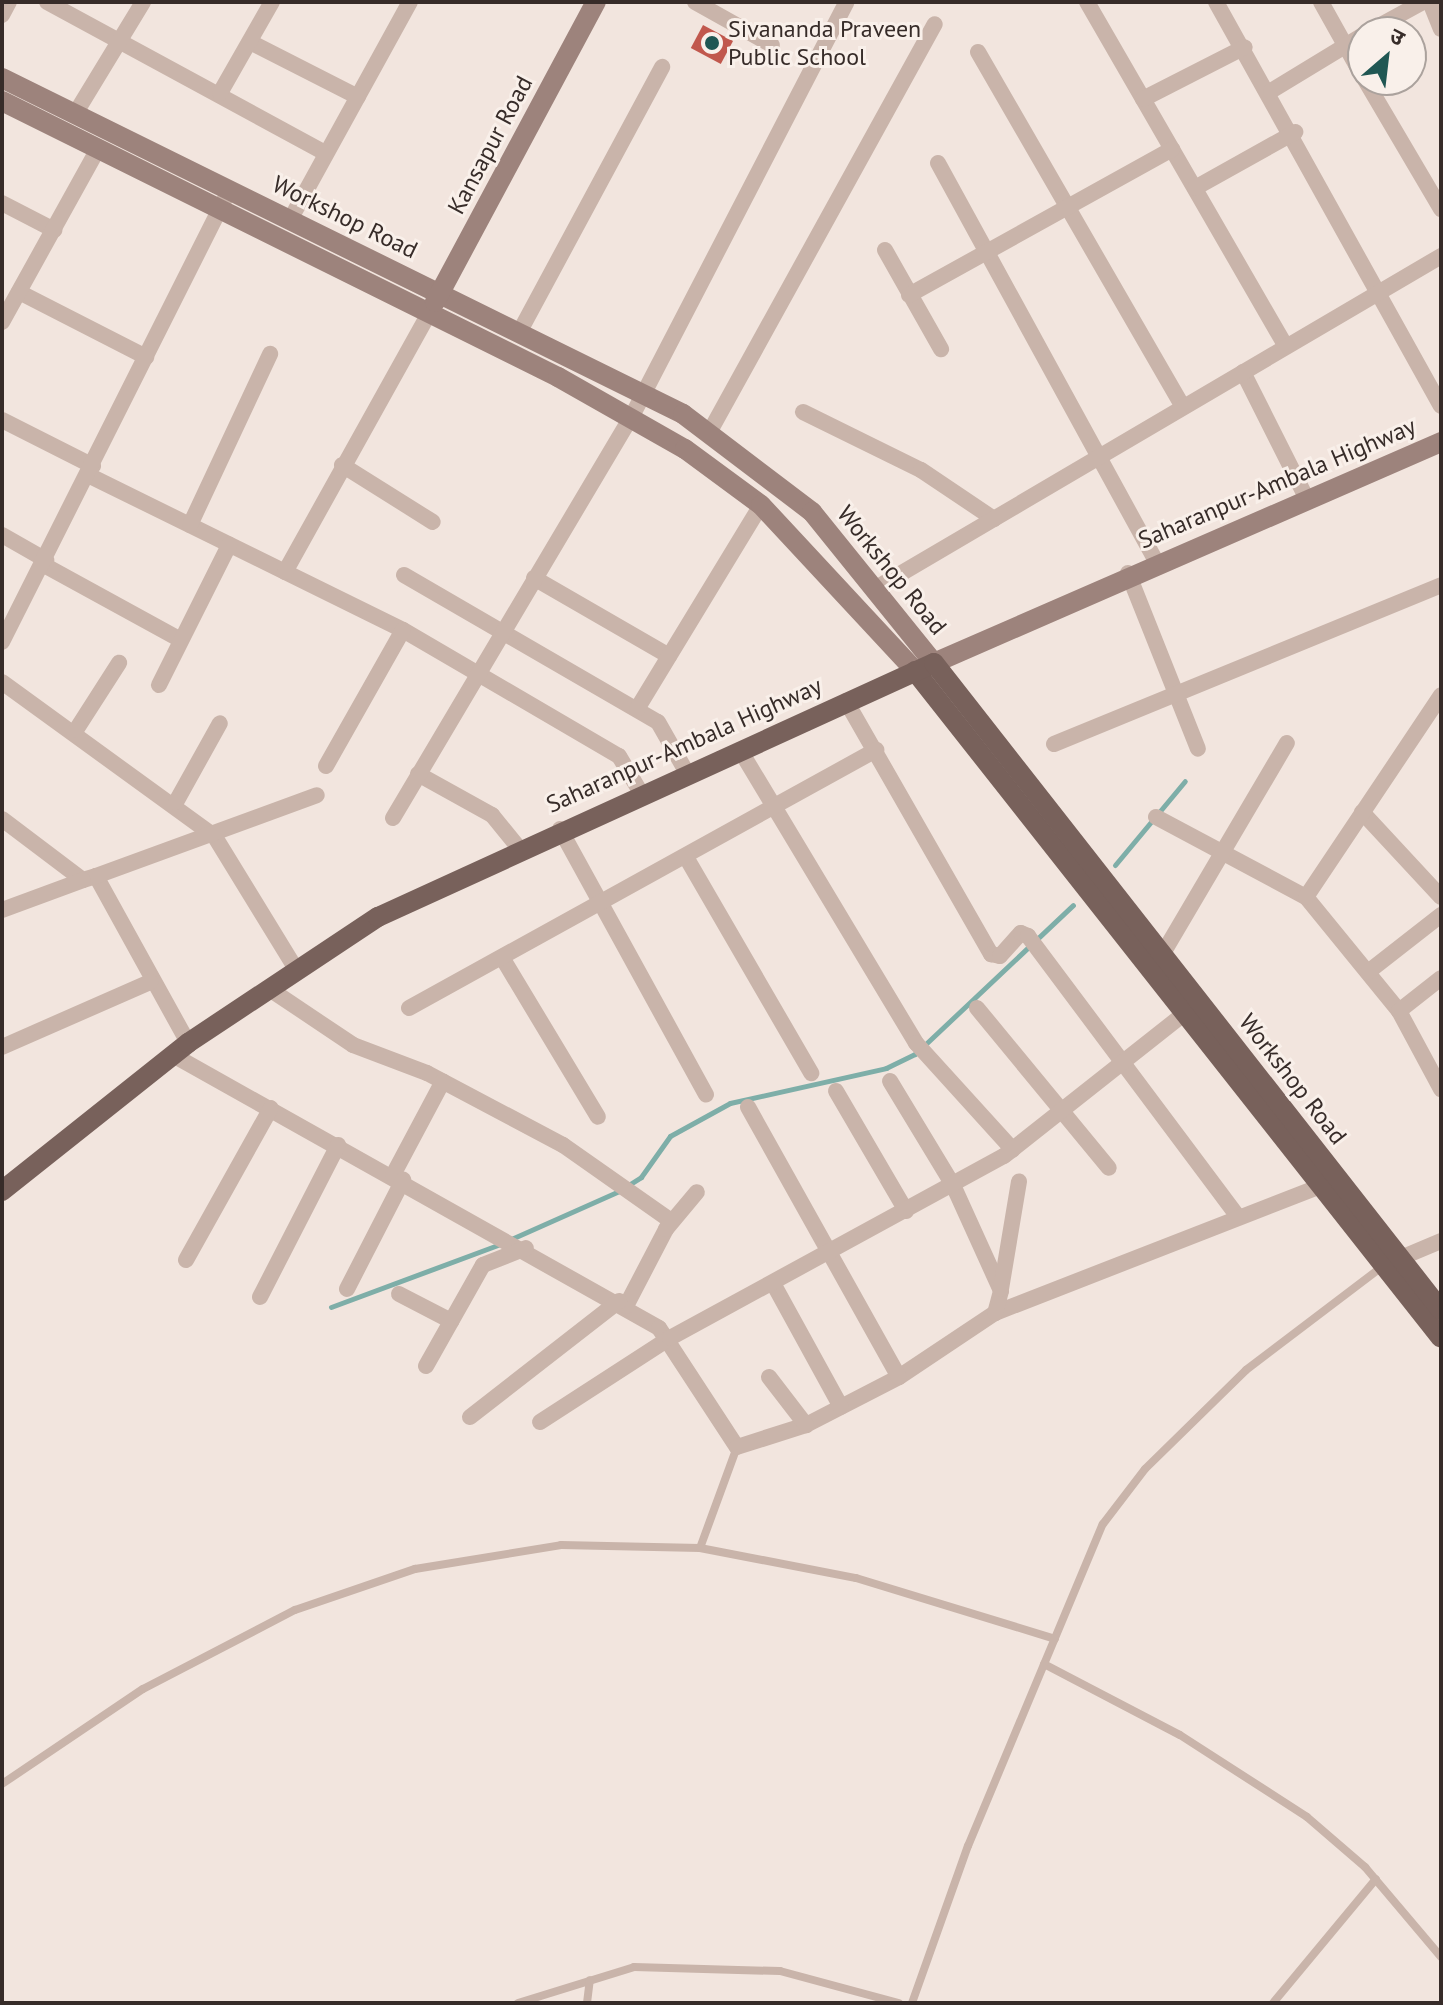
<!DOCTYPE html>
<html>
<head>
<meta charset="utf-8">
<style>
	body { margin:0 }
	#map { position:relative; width:1443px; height:2005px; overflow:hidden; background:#f2e5de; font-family:"PT Sans","Noto Sans Devanagari",sans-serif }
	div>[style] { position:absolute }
	.stream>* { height:5px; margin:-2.5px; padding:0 2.5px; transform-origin:2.5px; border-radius:2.5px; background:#7eaea8 }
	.building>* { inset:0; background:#c1584d; transform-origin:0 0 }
	.lane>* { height:8px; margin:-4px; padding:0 4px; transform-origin:4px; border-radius:4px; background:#c9b4aa }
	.street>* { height:16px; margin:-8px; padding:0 8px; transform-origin:8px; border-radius:8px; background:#c9b4aa }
	.secondary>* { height:20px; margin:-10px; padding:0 10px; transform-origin:10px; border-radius:10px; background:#9d837c }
	.primary>* { height:20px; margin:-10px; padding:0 10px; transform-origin:10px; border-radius:10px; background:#78615b }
	.dots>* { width:22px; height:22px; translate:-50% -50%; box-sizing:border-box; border:4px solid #f9f0ea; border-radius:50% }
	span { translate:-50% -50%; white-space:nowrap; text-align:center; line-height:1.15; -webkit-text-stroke:6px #f9f0ea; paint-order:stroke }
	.poi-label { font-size:24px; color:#372c29 }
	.left { translate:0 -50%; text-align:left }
	.street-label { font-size:24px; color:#372c29 }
	.frame { position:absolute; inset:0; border:4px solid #372c29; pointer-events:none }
	.north { position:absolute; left:1347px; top:16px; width:80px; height:80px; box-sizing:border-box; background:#f9f0ea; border:2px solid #aba29d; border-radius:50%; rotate:28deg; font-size:22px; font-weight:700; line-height:32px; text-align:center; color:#372c29 }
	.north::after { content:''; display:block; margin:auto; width:28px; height:36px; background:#205753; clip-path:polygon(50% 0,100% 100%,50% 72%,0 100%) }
</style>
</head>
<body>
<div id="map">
	<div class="stream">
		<i style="left:1115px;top:865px;width:109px;rotate:-50.2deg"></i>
		<i style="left:509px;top:1240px;width:120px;rotate:-24deg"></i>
		<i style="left:619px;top:1191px;width:26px;rotate:-32deg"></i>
		<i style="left:641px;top:1177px;width:50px;rotate:-54.7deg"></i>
		<i style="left:670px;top:1136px;width:68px;rotate:-28.8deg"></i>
		<i style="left:730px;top:1103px;width:160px;rotate:-12.6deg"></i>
		<i style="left:886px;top:1068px;width:32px;rotate:-26deg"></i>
		<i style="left:915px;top:1054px;width:217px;rotate:-43.3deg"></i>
		<i style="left:331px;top:1307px;width:180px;rotate:-20.4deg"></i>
	</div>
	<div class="building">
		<i style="left:703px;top:25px;width:34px;height:26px;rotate:28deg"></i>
	</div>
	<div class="lane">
		<i style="left:700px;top:1548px;width:108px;rotate:-69.9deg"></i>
		<i style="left:1044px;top:1664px;width:153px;rotate:27.6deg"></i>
		<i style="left:1180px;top:1735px;width:151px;rotate:32.8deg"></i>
		<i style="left:1307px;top:1817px;width:77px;rotate:40.8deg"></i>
		<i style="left:1365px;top:1867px;width:118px;rotate:49.8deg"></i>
		<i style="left:2px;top:1784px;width:170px;rotate:-34deg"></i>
		<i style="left:143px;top:1689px;width:171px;rotate:-27.5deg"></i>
		<i style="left:295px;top:1610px;width:127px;rotate:-18.9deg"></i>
		<i style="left:415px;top:1569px;width:148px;rotate:-9.3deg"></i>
		<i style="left:561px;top:1545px;width:139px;rotate:1.2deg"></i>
		<i style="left:700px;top:1548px;width:159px;rotate:10.9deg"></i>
		<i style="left:856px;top:1578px;width:208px;rotate:17deg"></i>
		<i style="left:518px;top:2003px;width:121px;rotate:-17.2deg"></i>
		<i style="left:634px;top:1967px;width:146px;rotate:1.6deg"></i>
		<i style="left:780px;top:1971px;width:123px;rotate:15.1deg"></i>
		<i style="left:587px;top:2003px;width:23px;rotate:-83deg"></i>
		<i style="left:912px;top:2003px;width:167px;rotate:-70.4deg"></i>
		<i style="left:968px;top:1846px;width:349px;rotate:-67.3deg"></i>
		<i style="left:1103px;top:1524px;width:69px;rotate:-52.6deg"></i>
		<i style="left:1145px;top:1469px;width:141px;rotate:-44.4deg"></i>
		<i style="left:1246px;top:1370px;width:172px;rotate:-37.2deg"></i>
		<i style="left:1273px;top:2003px;width:161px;rotate:-50.3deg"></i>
	</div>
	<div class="street">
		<i style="left:47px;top:2px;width:316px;rotate:28.5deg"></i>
		<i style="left:695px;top:2px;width:88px;rotate:29.2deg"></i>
		<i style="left:1087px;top:2px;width:397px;rotate:60deg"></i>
		<i style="left:1216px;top:2px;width:462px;rotate:60.9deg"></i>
		<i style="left:1321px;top:2px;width:86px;rotate:60.8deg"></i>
		<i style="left:1430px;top:2px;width:29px;rotate:68deg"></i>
		<i style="left:2px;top:15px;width:15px;rotate:-62deg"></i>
		<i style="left:1368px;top:32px;width:63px;rotate:-28.6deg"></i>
		<i style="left:250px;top:42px;width:121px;rotate:27deg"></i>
		<i style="left:978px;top:52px;width:410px;rotate:60deg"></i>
		<i style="left:1365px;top:80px;width:150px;rotate:59.5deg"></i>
		<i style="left:1271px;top:91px;width:108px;rotate:-31.3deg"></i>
		<i style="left:220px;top:93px;width:105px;rotate:-60.3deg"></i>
		<i style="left:1143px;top:99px;width:114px;rotate:-27deg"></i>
		<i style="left:75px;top:114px;width:131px;rotate:-58.7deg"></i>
		<i style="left:938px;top:163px;width:454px;rotate:61.3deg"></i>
		<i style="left:1195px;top:188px;width:115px;rotate:-29.2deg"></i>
		<i style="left:2px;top:203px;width:59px;rotate:27.4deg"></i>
		<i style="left:290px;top:220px;width:249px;rotate:-61.2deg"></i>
		<i style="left:885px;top:250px;width:114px;rotate:60.5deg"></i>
		<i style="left:19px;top:292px;width:143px;rotate:27.1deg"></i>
		<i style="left:909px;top:295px;width:301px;rotate:-29deg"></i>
		<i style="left:2px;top:322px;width:198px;rotate:-61deg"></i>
		<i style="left:520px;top:331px;width:300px;rotate:-61.7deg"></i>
		<i style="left:1243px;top:372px;width:142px;rotate:63.3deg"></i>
		<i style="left:803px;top:412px;width:131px;rotate:26.2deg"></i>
		<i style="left:921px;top:470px;width:88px;rotate:33.9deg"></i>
		<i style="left:2px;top:420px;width:102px;rotate:26.8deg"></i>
		<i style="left:709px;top:433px;width:467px;rotate:-61.1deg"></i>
		<i style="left:342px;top:465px;width:107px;rotate:32.1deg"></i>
		<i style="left:88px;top:475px;width:351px;rotate:26.2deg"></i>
		<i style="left:403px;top:630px;width:250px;rotate:30.3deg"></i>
		<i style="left:619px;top:756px;width:43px;rotate:59.3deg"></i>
		<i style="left:190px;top:525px;width:189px;rotate:-64.9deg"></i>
		<i style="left:2px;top:535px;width:51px;rotate:29.6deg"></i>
		<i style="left:44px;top:565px;width:156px;rotate:28.7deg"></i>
		<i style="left:285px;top:572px;width:296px;rotate:-60.9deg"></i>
		<i style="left:1128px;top:573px;width:189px;rotate:68.3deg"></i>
		<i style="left:404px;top:575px;width:293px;rotate:30.1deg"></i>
		<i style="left:658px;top:722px;width:59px;rotate:60.4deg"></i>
		<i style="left:534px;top:578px;width:156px;rotate:30deg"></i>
		<i style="left:878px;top:587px;width:653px;rotate:-30.45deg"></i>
		<i style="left:2px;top:642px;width:497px;rotate:-63.3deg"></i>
		<i style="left:2px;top:682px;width:263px;rotate:36deg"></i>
		<i style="left:215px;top:837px;width:155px;rotate:58.5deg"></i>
		<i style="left:159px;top:685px;width:157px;rotate:-63.4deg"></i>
		<i style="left:846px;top:701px;width:292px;rotate:60.2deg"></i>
		<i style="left:991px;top:954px;width:9px;rotate:13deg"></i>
		<i style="left:1000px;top:956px;width:31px;rotate:-48deg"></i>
		<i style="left:1021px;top:933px;width:8px;rotate:23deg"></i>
		<i style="left:1028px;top:936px;width:349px;rotate:53.2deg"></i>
		<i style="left:637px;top:709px;width:239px;rotate:-58.7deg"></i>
		<i style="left:76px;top:730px;width:80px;rotate:-57.3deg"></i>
		<i style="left:1054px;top:744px;width:418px;rotate:-22.3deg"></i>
		<i style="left:740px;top:750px;width:342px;rotate:59deg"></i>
		<i style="left:916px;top:1043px;width:144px;rotate:47.8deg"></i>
		<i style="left:326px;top:766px;width:156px;rotate:-60.5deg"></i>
		<i style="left:418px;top:774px;width:85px;rotate:29deg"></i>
		<i style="left:492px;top:815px;width:41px;rotate:50.9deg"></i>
		<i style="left:176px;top:802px;width:90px;rotate:-60.9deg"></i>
		<i style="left:1362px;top:812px;width:116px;rotate:47.1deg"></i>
		<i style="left:1156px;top:817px;width:170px;rotate:28.1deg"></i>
		<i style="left:1306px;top:897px;width:147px;rotate:50.8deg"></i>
		<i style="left:1399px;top:1011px;width:89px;rotate:61.7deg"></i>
		<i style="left:393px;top:818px;width:468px;rotate:-59.3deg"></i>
		<i style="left:632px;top:416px;width:466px;rotate:-62.6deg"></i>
		<i style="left:2px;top:819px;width:101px;rotate:37deg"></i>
		<i style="left:83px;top:880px;width:14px;rotate:-17deg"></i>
		<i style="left:96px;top:876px;width:191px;rotate:61.1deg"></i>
		<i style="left:560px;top:829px;width:303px;rotate:61.2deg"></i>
		<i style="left:686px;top:857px;width:250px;rotate:59.9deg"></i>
		<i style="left:96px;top:876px;width:235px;rotate:-20.1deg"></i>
		<i style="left:1306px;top:897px;width:243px;rotate:-56.2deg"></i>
		<i style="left:2px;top:910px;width:86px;rotate:-20.3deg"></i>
		<i style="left:1162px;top:955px;width:246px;rotate:-59.5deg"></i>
		<i style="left:503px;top:959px;width:184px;rotate:59deg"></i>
		<i style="left:1368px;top:972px;width:93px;rotate:-38deg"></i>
		<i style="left:268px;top:988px;width:102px;rotate:33.8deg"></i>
		<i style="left:353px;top:1045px;width:79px;rotate:20.7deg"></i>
		<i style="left:427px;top:1073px;width:154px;rotate:27.9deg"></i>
		<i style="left:563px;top:1145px;width:132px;rotate:35.1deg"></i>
		<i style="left:409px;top:1008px;width:534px;rotate:-28.92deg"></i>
		<i style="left:977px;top:1008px;width:207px;rotate:50.5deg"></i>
		<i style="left:1399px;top:1011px;width:53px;rotate:-38.2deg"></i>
		<i style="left:2px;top:1047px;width:162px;rotate:-23.7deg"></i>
		<i style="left:173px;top:1055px;width:557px;rotate:29.32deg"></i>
		<i style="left:659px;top:1328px;width:142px;rotate:56.8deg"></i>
		<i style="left:737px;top:1447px;width:72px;rotate:-17.7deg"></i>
		<i style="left:806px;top:1425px;width:105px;rotate:-27.3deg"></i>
		<i style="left:899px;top:1377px;width:115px;rotate:-33.7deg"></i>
		<i style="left:995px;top:1313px;width:350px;rotate:-21.3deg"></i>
		<i style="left:890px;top:1081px;width:122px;rotate:58.8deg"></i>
		<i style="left:953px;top:1185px;width:116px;rotate:65.6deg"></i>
		<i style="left:1001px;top:1291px;width:23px;rotate:105deg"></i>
		<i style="left:836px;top:1091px;width:139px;rotate:59.7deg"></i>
		<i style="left:748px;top:1107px;width:309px;rotate:60.8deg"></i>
		<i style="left:393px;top:1175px;width:106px;rotate:-62deg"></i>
		<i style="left:186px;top:1260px;width:174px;rotate:-60.8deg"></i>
		<i style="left:1391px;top:1262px;width:54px;rotate:-22.8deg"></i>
		<i style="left:774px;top:1285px;width:139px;rotate:61.2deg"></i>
		<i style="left:347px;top:1289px;width:123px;rotate:-62.8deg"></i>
		<i style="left:1001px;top:1289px;width:109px;rotate:-80.5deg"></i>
		<i style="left:399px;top:1294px;width:59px;rotate:27.4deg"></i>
		<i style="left:260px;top:1297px;width:171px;rotate:-62.8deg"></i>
		<i style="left:626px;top:1306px;width:87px;rotate:-62.5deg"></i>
		<i style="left:666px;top:1229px;width:48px;rotate:-50deg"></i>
		<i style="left:426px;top:1366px;width:116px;rotate:-60.6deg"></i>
		<i style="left:483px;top:1265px;width:46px;rotate:-21.6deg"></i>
		<i style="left:769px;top:1377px;width:61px;rotate:52.4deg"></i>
		<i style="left:470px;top:1417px;width:189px;rotate:-37.9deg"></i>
		<i style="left:540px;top:1422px;width:155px;rotate:-32.9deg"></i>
		<i style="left:670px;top:1338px;width:380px;rotate:-28.6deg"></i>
		<i style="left:1004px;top:1156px;width:231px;rotate:-38.3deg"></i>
	</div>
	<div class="secondary">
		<i style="left:2px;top:78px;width:759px;rotate:26.26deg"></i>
		<i style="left:683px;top:414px;width:162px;rotate:37.2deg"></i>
		<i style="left:812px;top:512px;width:194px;rotate:51.1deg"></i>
		<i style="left:934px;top:663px;width:553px;rotate:-23.55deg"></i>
		<i style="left:2px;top:101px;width:621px;rotate:26.4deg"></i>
		<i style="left:558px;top:377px;width:146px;rotate:29.6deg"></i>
		<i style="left:685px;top:449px;width:94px;rotate:36.4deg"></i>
		<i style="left:761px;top:505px;width:226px;rotate:47.1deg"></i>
		<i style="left:435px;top:302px;width:340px;rotate:-61.8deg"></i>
	</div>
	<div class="primary">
		<i style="left:915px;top:671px;width:849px;rotate:51.74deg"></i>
		<i style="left:2px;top:1191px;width:238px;rotate:-38.5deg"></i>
		<i style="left:188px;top:1043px;width:228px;rotate:-33.6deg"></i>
		<i style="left:378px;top:917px;width:611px;rotate:-24.55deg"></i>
		<i style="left:934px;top:663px;width:822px;rotate:51.92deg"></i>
	</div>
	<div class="dots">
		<i style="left:712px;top:43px;background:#205753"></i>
	</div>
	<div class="poi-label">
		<span class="left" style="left:728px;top:43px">Sivananda Praveen<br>Public School</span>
	</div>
	<div class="street-label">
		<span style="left:490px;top:145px;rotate:-62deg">Kansapur Road</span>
		<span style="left:345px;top:217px;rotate:26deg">Workshop Road</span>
		<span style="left:1277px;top:483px;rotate:-23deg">Saharanpur-Ambala Highway</span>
		<span style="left:892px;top:570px;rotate:51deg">Workshop Road</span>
		<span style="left:684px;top:745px;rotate:-24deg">Saharanpur-Ambala Highway</span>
		<span style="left:1293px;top:1079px;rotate:52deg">Workshop Road</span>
	</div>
	<div class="frame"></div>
	<div class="north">उ</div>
</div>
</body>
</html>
